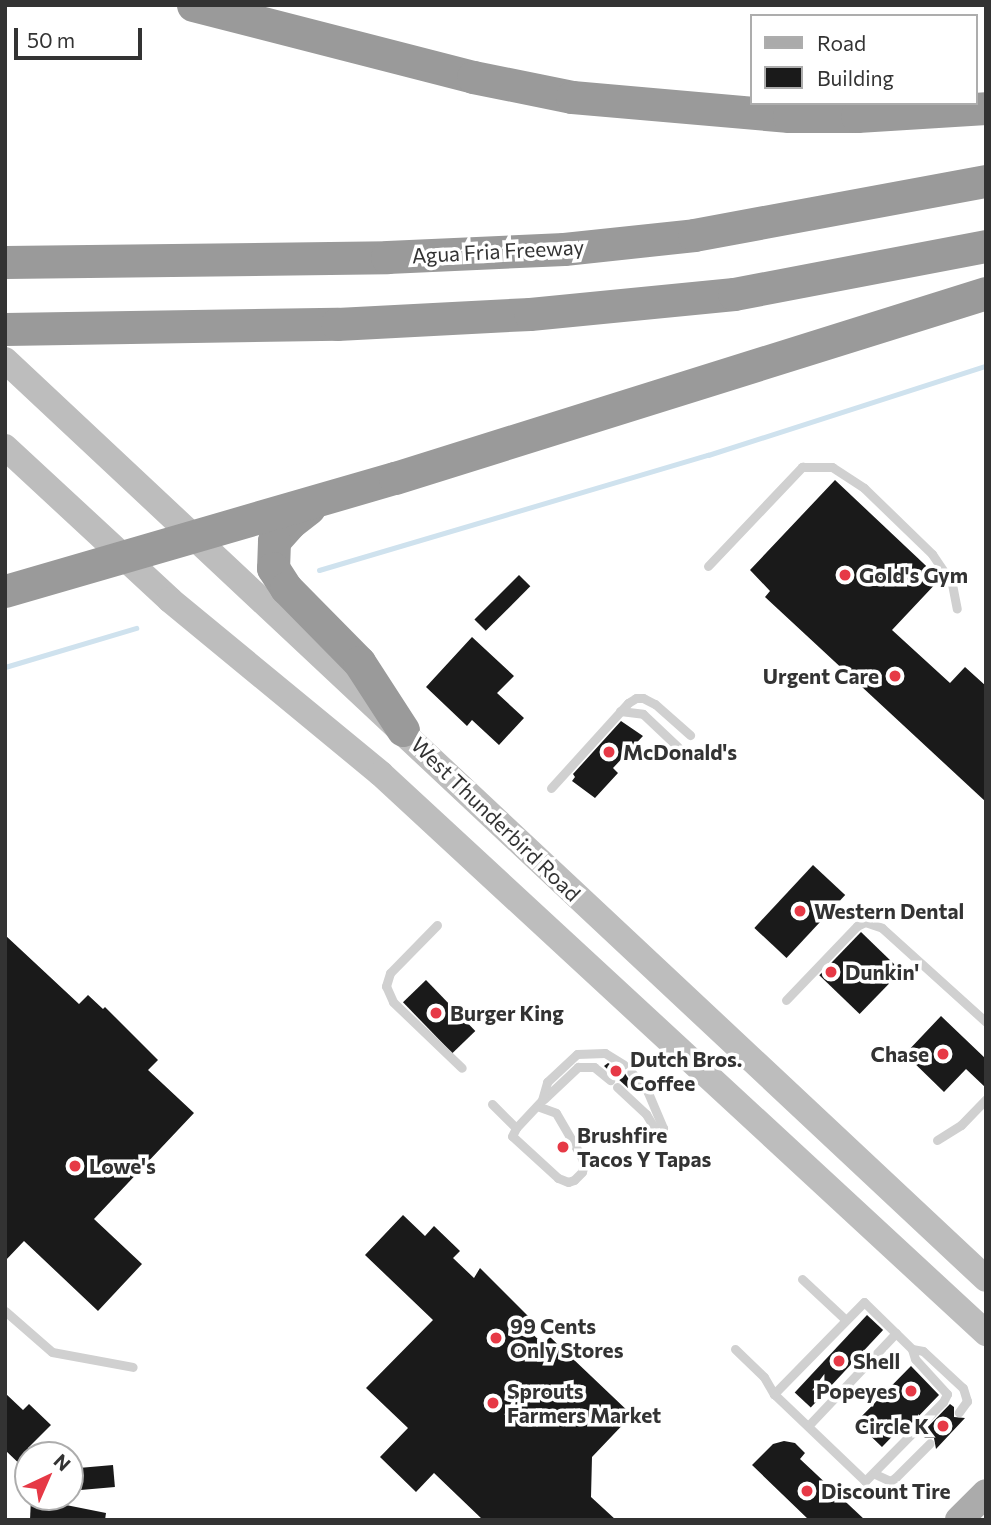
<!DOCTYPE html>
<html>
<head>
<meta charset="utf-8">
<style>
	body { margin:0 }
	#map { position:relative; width:991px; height:1525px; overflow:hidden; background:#fff; font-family:Commissioner,sans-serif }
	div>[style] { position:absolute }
	.stream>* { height:5px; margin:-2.5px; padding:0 2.5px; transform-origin:2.5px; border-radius:2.5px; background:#cfe2ee }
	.building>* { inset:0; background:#1a1a1a; transform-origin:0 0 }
	.lane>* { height:9px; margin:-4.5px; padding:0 4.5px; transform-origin:4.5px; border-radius:4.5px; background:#d0d0d0 }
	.secondary>* { height:26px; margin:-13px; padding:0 13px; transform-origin:13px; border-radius:13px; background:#bdbdbd }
	.primary>* { height:28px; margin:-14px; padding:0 14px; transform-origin:14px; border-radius:14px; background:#ababab }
	.highway>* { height:33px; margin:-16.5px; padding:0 16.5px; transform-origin:16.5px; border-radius:16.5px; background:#9a9a9a }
	.dots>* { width:19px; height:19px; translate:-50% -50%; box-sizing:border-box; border:4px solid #fff; border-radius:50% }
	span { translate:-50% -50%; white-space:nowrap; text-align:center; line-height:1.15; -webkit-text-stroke:7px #fff; paint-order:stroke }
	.street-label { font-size:21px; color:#333 }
	.poi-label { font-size:21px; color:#333; font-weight:700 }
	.left { translate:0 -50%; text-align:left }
	.right { translate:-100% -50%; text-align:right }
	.frame { position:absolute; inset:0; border:7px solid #333; pointer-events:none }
	.legend { position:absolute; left:750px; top:14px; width:228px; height:91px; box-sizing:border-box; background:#fff; border:2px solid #adadad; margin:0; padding:9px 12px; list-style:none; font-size:21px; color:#333 }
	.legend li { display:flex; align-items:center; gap:14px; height:35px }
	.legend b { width:35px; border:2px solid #adadad }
	.north { position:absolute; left:14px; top:1441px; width:70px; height:70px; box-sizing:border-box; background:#fff; border:2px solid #adadad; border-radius:50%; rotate:44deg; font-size:19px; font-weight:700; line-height:28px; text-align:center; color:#333 }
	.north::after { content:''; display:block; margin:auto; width:24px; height:32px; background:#e63946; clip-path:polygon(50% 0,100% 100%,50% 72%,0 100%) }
	.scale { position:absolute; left:14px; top:28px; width:128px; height:32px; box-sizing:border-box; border:4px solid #333; border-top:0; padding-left:9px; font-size:21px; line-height:24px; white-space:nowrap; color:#333; -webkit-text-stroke:5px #fff; paint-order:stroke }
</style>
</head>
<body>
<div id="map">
	<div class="stream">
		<i style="left:319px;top:570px;width:406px;rotate:-16.5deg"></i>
		<i style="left:708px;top:455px;width:292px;rotate:-17.8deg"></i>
		<i style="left:5px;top:667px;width:137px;rotate:-16.6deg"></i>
	</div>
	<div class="building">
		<i style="clip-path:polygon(835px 480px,940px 579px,892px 630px,950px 683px,965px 667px,986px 686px,986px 802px,765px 597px,770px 591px,750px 570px)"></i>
		<i style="left:519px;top:575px;width:16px;height:63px;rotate:45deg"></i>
		<i style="clip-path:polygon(472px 637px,514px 676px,497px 693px,524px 718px,499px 745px,472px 720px,467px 726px,426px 687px)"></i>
		<i style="clip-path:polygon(621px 721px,643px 736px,613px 768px,618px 773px,595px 798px,572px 781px,575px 777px,573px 774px)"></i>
		<i style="left:813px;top:865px;width:44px;height:86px;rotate:43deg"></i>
		<i style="left:861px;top:932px;width:56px;height:60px;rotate:44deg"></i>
		<i style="clip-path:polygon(5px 935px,79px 1004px,88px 995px,103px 1009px,105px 1007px,158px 1060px,148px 1070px,194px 1113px,94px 1219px,142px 1264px,98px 1311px,24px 1241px,5px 1261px)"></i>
		<i style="left:426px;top:980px;width:71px;height:32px;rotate:46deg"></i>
		<i style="clip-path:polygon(941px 1016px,986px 1059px,986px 1088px,966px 1069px,944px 1092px,905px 1054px)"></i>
		<i style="clip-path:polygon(608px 1063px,624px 1072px,632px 1084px,628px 1088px,604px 1066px)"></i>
		<i style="clip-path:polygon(403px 1215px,425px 1236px,434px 1226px,460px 1251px,453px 1258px,474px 1278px,480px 1268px,529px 1317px,522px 1324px,543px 1344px,550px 1337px,632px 1415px,592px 1457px,591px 1497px,616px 1520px,483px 1520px,434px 1473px,416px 1492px,380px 1457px,408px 1428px,366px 1388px,433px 1320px,365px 1255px)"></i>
		<i style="left:867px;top:1315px;width:22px;height:106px;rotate:43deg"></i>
		<i style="clip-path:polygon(911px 1366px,939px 1395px,911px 1424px,907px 1421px,882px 1447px,856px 1422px)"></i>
		<i style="clip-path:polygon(5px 1393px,23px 1410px,29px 1404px,51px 1425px,28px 1448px,28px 1472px,5px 1450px)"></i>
		<i style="clip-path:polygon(950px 1404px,954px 1407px,954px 1417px,965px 1418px,936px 1449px,934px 1438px,925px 1438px,921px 1434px)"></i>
		<i style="clip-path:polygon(784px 1441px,795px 1443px,805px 1453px,800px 1459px,865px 1520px,809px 1520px,752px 1465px,773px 1444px)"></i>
		<i style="left:113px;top:1465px;width:22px;height:43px;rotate:85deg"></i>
		<i style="clip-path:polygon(31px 1498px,106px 1513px,105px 1520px,30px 1520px)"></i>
	</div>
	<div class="lane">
		<i style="left:708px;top:566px;width:137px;rotate:-46.5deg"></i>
		<i style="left:802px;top:467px;width:30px"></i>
		<i style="left:832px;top:467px;width:38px;rotate:33deg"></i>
		<i style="left:864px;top:488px;width:95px;rotate:44.1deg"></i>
		<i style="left:932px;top:554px;width:36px;rotate:56deg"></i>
		<i style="left:952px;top:584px;width:25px;rotate:79deg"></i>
		<i style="left:620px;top:711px;width:23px;rotate:7deg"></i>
		<i style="left:643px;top:714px;width:48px;rotate:43.3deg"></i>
		<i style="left:551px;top:788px;width:115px;rotate:-47.8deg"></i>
		<i style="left:628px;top:703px;width:9px;rotate:-32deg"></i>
		<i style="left:636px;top:698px;width:7px"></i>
		<i style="left:643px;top:698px;width:13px;rotate:27deg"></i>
		<i style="left:655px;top:704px;width:47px;rotate:41.5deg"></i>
		<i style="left:437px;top:925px;width:67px;rotate:134.4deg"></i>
		<i style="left:390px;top:973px;width:14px;rotate:107deg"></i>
		<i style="left:386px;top:986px;width:17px;rotate:66deg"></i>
		<i style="left:393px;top:1002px;width:95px;rotate:43.7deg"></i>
		<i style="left:786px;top:1000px;width:103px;rotate:-46.2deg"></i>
		<i style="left:857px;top:926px;width:9px;rotate:-27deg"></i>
		<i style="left:865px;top:922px;width:18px;rotate:19deg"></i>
		<i style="left:882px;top:928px;width:140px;rotate:42.1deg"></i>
		<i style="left:617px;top:1087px;width:40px;rotate:43deg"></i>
		<i style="left:646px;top:1114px;width:23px;rotate:59deg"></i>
		<i style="left:658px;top:1134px;width:8px;rotate:-50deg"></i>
		<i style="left:663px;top:1128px;width:39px;rotate:-113deg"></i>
		<i style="left:648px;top:1092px;width:26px;rotate:-130deg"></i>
		<i style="left:544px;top:1099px;width:47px;rotate:-43.3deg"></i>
		<i style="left:578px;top:1067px;width:16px"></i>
		<i style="left:594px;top:1067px;width:21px;rotate:39deg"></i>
		<i style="left:492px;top:1104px;width:34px;rotate:45deg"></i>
		<i style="left:537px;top:1106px;width:20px;rotate:20deg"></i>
		<i style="left:556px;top:1113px;width:50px;rotate:59.8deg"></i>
		<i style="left:581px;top:1156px;width:9px;rotate:69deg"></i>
		<i style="left:584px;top:1164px;width:8px;rotate:104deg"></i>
		<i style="left:582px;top:1172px;width:11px;rotate:135deg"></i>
		<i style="left:574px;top:1180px;width:6px;rotate:162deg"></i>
		<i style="left:568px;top:1182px;width:11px;rotate:-158deg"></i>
		<i style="left:558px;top:1178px;width:62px;rotate:-137.6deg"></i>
		<i style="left:512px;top:1136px;width:9px;rotate:-63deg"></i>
		<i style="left:516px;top:1128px;width:38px;rotate:-47deg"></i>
		<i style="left:542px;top:1100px;width:19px;rotate:-74deg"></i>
		<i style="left:547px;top:1082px;width:41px;rotate:-43deg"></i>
		<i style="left:577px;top:1054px;width:28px;rotate:-2deg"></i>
		<i style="left:605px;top:1053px;width:22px;rotate:32deg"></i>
		<i style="left:937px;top:1140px;width:28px;rotate:-32deg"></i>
		<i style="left:961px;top:1125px;width:36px;rotate:-46deg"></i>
		<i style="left:802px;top:1279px;width:60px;rotate:43deg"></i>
		<i style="left:5px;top:1311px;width:62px;rotate:41.1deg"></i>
		<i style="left:52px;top:1352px;width:82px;rotate:10.5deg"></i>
		<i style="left:735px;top:1349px;width:40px;rotate:44deg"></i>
		<i style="left:764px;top:1377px;width:20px;rotate:60deg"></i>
		<i style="left:774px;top:1394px;width:126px;rotate:43.7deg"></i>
		<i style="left:865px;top:1481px;width:111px;rotate:-45.4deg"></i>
		<i style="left:943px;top:1402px;width:9px;rotate:-63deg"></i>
		<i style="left:947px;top:1394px;width:47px;rotate:-132.4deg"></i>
		<i style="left:915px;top:1359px;width:10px;rotate:-107deg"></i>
		<i style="left:912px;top:1349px;width:67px;rotate:-135.6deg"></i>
		<i style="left:864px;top:1302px;width:129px;rotate:134.4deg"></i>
		<i style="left:912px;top:1349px;width:11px;rotate:10deg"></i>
		<i style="left:923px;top:1351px;width:54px;rotate:42.8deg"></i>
		<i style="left:963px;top:1388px;width:14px;rotate:73deg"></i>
		<i style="left:967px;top:1401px;width:14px;rotate:126deg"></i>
		<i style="left:808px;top:1426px;width:128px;rotate:-46.6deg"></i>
		<i style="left:875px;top:1474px;width:17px;rotate:25deg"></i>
		<i style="left:890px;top:1481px;width:6px;rotate:-31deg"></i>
		<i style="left:895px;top:1478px;width:49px;rotate:-45deg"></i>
	</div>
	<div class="secondary">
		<i style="left:5px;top:360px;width:1344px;rotate:43.13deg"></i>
		<i style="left:5px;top:447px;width:225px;rotate:42.8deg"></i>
		<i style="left:170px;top:600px;width:273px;rotate:39.5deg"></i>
		<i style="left:381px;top:774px;width:824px;rotate:42.74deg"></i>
	</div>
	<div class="primary">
		<i style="left:959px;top:1520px;width:38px;rotate:-45deg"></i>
	</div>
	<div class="highway">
		<i style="left:193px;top:5px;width:289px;rotate:14.4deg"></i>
		<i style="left:473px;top:77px;width:101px;rotate:11.4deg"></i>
		<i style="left:572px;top:97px;width:218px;rotate:5deg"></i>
		<i style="left:789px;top:116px;width:68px"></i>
		<i style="left:857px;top:116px;width:129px;rotate:-3.5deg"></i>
		<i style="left:5px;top:262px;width:382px;rotate:-0.7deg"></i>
		<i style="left:387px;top:257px;width:177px;rotate:-2.6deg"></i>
		<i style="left:564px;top:249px;width:131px;rotate:-6.1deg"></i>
		<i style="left:694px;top:235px;width:297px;rotate:-10.5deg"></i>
		<i style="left:5px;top:329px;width:332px;rotate:-0.9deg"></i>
		<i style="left:337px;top:324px;width:193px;rotate:-3deg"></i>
		<i style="left:530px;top:314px;width:205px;rotate:-5.6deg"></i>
		<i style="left:734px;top:294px;width:257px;rotate:-10.8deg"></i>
		<i style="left:309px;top:508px;width:24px;rotate:142deg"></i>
		<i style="left:290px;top:523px;width:24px;rotate:132deg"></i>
		<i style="left:274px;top:541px;width:27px;rotate:92deg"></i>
		<i style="left:273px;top:568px;width:24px;rotate:57deg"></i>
		<i style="left:286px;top:588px;width:104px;rotate:45.4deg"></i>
		<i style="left:359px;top:662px;width:81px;rotate:57.1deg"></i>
		<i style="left:5px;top:591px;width:406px;rotate:-16.2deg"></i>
		<i style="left:395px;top:478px;width:619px;rotate:-17.38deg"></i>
	</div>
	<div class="dots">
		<i style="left:845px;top:575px;background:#e63946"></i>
		<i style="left:895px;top:676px;background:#e63946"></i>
		<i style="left:609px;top:752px;background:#e63946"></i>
		<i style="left:800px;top:911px;background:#e63946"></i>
		<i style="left:831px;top:972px;background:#e63946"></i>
		<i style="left:436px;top:1013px;background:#e63946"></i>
		<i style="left:943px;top:1054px;background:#e63946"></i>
		<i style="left:616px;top:1071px;background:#e63946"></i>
		<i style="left:563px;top:1147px;background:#e63946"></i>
		<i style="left:75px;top:1166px;background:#e63946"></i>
		<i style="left:496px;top:1338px;background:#e63946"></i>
		<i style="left:839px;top:1361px;background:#e63946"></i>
		<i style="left:911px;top:1391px;background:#e63946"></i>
		<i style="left:493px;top:1403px;background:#e63946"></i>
		<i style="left:943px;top:1426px;background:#e63946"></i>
		<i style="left:807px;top:1491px;background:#e63946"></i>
	</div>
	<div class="street-label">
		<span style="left:498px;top:251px;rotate:-3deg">Agua Fria Freeway</span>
		<span style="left:496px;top:819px;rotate:44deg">West Thunderbird Road</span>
	</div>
	<div class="poi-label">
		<span class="left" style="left:859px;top:575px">Gold's Gym</span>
		<span class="right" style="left:879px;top:676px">Urgent Care</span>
		<span class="left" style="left:623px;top:752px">McDonald's</span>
		<span class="left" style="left:814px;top:911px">Western Dental</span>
		<span class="left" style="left:845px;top:972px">Dunkin'</span>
		<span class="left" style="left:450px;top:1013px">Burger King</span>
		<span class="right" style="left:929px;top:1054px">Chase</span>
		<span class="left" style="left:630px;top:1071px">Dutch Bros.<br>Coffee</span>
		<span class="left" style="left:577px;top:1147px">Brushfire<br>Tacos Y Tapas</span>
		<span class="left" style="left:89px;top:1166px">Lowe's</span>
		<span class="left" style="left:510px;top:1338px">99 Cents<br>Only Stores</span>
		<span class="left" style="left:853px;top:1361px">Shell</span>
		<span class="left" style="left:507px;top:1403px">Sprouts<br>Farmers Market</span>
		<span class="right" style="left:897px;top:1391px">Popeyes</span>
		<span class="right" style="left:929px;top:1426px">Circle K</span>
		<span class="left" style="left:821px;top:1491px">Discount Tire</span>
	</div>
	<div class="frame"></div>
	<ul class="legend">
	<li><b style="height:9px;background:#ababab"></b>Road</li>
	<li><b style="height:19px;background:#1a1a1a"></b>Building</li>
	</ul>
	<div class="north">N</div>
	<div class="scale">50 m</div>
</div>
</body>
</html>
